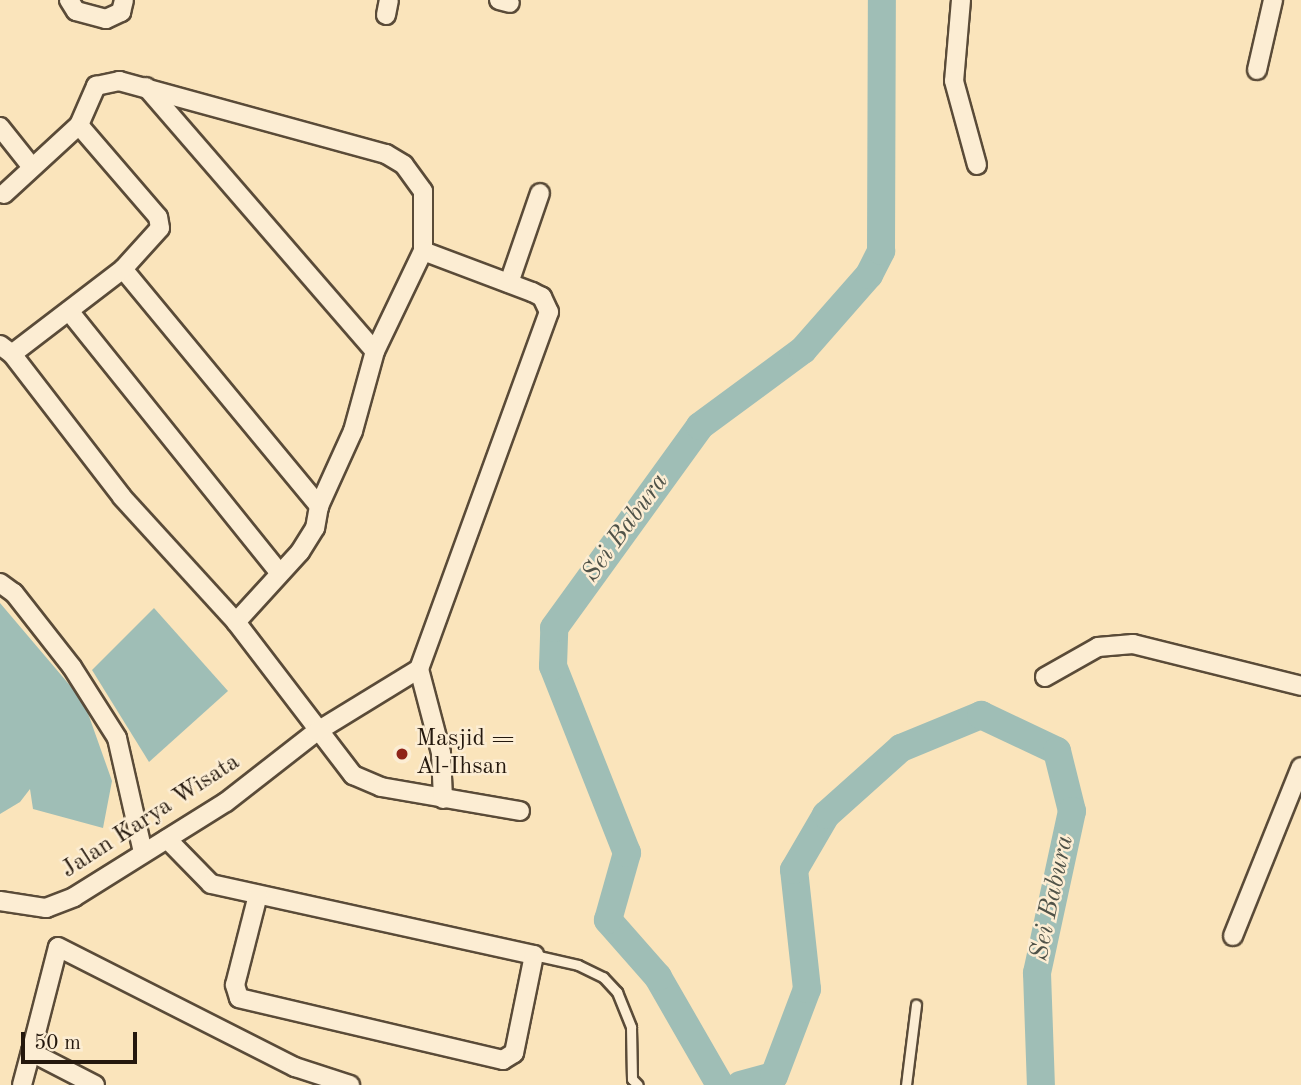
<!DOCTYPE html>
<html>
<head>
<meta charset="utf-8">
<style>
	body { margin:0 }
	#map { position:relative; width:1301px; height:1085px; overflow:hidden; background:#fae4bb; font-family:"Old Standard TT",serif }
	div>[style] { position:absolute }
	.water>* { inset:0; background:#9fbeb6 }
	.river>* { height:28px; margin:-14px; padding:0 14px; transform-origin:14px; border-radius:14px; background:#9fbeb6 }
	.roads { filter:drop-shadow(2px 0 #5a4b38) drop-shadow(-2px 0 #5a4b38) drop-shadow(0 2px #5a4b38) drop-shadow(0 -2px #5a4b38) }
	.lane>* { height:9px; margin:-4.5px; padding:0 4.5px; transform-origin:4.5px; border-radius:4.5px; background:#fcedd3 }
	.street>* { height:18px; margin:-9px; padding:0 9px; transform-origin:9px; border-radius:9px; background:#fcedd3 }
	.dots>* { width:19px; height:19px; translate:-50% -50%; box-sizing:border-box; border:4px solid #fcedd3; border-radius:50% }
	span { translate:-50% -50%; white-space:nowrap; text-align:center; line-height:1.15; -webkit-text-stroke:5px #fcedd3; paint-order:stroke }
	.poi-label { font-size:24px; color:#24180d }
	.left { translate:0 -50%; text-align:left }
	.street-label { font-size:24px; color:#24180d }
	.water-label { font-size:26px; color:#4f5248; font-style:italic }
	.scale { position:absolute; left:21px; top:1032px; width:116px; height:32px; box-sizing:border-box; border:4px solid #24180d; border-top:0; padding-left:9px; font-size:21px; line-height:24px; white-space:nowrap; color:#24180d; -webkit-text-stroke:5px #fcedd3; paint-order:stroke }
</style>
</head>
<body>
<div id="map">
	<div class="water">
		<i style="clip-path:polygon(0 603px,84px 702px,112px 781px,103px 828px,33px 809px,30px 789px,20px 802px,0 814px)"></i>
		<i style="clip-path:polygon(154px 608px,228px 691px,149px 762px,92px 670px)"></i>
	</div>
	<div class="river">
		<i style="left:720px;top:1085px;width:125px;rotate:-119.9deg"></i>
		<i style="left:658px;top:977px;width:76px;rotate:-131.3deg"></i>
		<i style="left:608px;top:920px;width:70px;rotate:-74.2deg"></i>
		<i style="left:627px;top:853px;width:201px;rotate:-111.6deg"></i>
		<i style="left:553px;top:666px;width:38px;rotate:-88deg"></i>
		<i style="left:554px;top:628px;width:249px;rotate:-54.1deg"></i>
		<i style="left:700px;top:426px;width:128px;rotate:-36.4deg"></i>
		<i style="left:803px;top:350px;width:100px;rotate:-48.7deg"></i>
		<i style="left:869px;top:275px;width:27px;rotate:-63deg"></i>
		<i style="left:881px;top:251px;width:251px;rotate:-89.8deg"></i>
		<i style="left:740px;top:1085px;width:35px;rotate:-15deg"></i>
		<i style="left:774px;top:1076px;width:93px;rotate:-69.2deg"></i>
		<i style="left:807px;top:989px;width:120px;rotate:-96.2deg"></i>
		<i style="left:794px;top:870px;width:64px;rotate:-59.8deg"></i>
		<i style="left:826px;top:815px;width:101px;rotate:-41.8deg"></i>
		<i style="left:901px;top:748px;width:87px;rotate:-22.4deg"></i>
		<i style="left:981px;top:715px;width:84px;rotate:25.3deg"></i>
		<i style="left:1057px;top:751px;width:62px;rotate:76deg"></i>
		<i style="left:1072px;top:811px;width:166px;rotate:102.2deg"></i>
		<i style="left:1037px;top:973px;width:112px;rotate:88deg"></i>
	</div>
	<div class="roads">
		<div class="lane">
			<i style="left:534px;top:955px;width:45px;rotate:12.8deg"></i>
			<i style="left:578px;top:965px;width:28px;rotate:26deg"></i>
			<i style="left:603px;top:977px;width:21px;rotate:47deg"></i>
			<i style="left:617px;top:992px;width:38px;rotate:68deg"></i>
			<i style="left:631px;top:1027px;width:52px;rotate:88.9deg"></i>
			<i style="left:632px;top:1079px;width:8px;rotate:45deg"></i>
			<i style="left:906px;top:1085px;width:81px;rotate:-82.9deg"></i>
		</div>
		<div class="street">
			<i style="left:69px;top:0;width:13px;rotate:58deg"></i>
			<i style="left:76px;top:11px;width:31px;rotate:15deg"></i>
			<i style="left:106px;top:19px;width:17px;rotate:-25deg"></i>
			<i style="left:121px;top:12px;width:12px;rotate:-76deg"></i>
			<i style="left:499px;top:0;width:11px;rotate:15deg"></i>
			<i style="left:961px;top:0;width:81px;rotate:94.9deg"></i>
			<i style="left:954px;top:81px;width:87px;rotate:74.7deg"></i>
			<i style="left:386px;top:15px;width:15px;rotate:-79deg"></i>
			<i style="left:1257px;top:70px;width:72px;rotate:-77.1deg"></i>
			<i style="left:146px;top:87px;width:349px;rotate:49.1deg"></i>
			<i style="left:0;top:127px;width:50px;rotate:51.5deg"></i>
			<i style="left:4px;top:194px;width:102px;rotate:-42.6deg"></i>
			<i style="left:79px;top:125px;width:43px;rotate:-66.4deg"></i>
			<i style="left:96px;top:86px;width:24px;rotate:-12deg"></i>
			<i style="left:119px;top:81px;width:277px;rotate:15.3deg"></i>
			<i style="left:386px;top:154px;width:21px;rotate:31deg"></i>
			<i style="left:404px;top:165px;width:32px;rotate:54deg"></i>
			<i style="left:423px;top:191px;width:60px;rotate:90deg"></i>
			<i style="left:423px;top:251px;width:111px;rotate:115.6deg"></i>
			<i style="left:375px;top:351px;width:83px;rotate:105.4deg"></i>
			<i style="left:353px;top:431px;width:82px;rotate:114.4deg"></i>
			<i style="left:319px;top:506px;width:22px;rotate:100deg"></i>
			<i style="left:315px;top:528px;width:28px;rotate:122deg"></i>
			<i style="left:300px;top:552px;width:95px;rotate:132.4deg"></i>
			<i style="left:123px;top:269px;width:308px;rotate:50.4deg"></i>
			<i style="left:509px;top:283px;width:95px;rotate:-71deg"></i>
			<i style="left:69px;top:311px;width:336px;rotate:51.2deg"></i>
			<i style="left:0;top:345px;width:15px;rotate:37deg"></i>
			<i style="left:12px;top:354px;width:180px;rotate:52.4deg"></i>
			<i style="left:122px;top:497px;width:169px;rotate:47.6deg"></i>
			<i style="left:236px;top:622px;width:193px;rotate:52.6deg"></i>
			<i style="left:353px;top:775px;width:30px;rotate:23deg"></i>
			<i style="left:381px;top:787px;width:141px;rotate:9.8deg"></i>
			<i style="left:12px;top:354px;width:140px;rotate:-37.4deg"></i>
			<i style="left:123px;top:269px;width:55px;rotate:-47.9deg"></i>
			<i style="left:160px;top:228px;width:11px;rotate:-100deg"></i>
			<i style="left:158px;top:217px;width:121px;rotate:-130.7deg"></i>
			<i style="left:0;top:583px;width:17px;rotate:36deg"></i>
			<i style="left:14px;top:593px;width:94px;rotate:51.9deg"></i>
			<i style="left:72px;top:667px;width:84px;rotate:57.6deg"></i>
			<i style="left:117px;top:738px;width:117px;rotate:77.2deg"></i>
			<i style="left:419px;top:669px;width:87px;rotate:75.3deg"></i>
			<i style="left:441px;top:753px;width:46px;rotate:87.5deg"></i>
			<i style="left:1045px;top:677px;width:61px;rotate:-29.5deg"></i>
			<i style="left:1098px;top:647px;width:35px;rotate:-5deg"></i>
			<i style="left:1133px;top:644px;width:173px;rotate:14deg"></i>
			<i style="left:167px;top:839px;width:63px;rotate:45.6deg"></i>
			<i style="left:211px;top:884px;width:331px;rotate:12.4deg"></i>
			<i style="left:534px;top:955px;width:100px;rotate:101.5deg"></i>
			<i style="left:514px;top:1053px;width:13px;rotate:148deg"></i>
			<i style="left:503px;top:1060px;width:271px;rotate:-166.8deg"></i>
			<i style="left:239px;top:998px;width:14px;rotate:-107deg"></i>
			<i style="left:235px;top:985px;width:93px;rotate:-75.7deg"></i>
			<i style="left:0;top:901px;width:47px;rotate:8.7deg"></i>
			<i style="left:46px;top:908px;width:30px;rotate:-21deg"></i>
			<i style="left:74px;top:897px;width:179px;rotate:-32deg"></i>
			<i style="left:226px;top:802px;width:114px;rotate:-37.9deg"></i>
			<i style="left:316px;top:732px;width:121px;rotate:-31.5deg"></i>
			<i style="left:419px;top:669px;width:380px;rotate:-70deg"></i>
			<i style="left:549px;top:312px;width:17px;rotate:-115deg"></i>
			<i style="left:542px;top:297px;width:11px;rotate:-153deg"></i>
			<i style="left:532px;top:292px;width:116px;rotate:-159.4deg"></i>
			<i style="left:1233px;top:936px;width:182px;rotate:-68.1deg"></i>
			<i style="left:31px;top:1052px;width:108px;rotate:-75.6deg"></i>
			<i style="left:58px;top:947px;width:266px;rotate:26.9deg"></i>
			<i style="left:295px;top:1067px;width:58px;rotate:18.1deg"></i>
			<i style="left:22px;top:1085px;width:34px;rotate:-75deg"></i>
			<i style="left:31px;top:1052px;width:72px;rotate:27.3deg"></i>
		</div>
	</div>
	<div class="dots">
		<i style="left:402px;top:754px;background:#8f2418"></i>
	</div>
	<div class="poi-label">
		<span class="left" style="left:416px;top:754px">Masjid =<br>Al-Ihsan</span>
	</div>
	<div class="street-label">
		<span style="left:151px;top:817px;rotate:-33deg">Jalan Karya Wisata</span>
	</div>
	<div class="water-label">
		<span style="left:626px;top:528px;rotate:-54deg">Sei Babura</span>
		<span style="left:1053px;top:898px;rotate:-78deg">Sei Babura</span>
	</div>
	<div class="scale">50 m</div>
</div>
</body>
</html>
